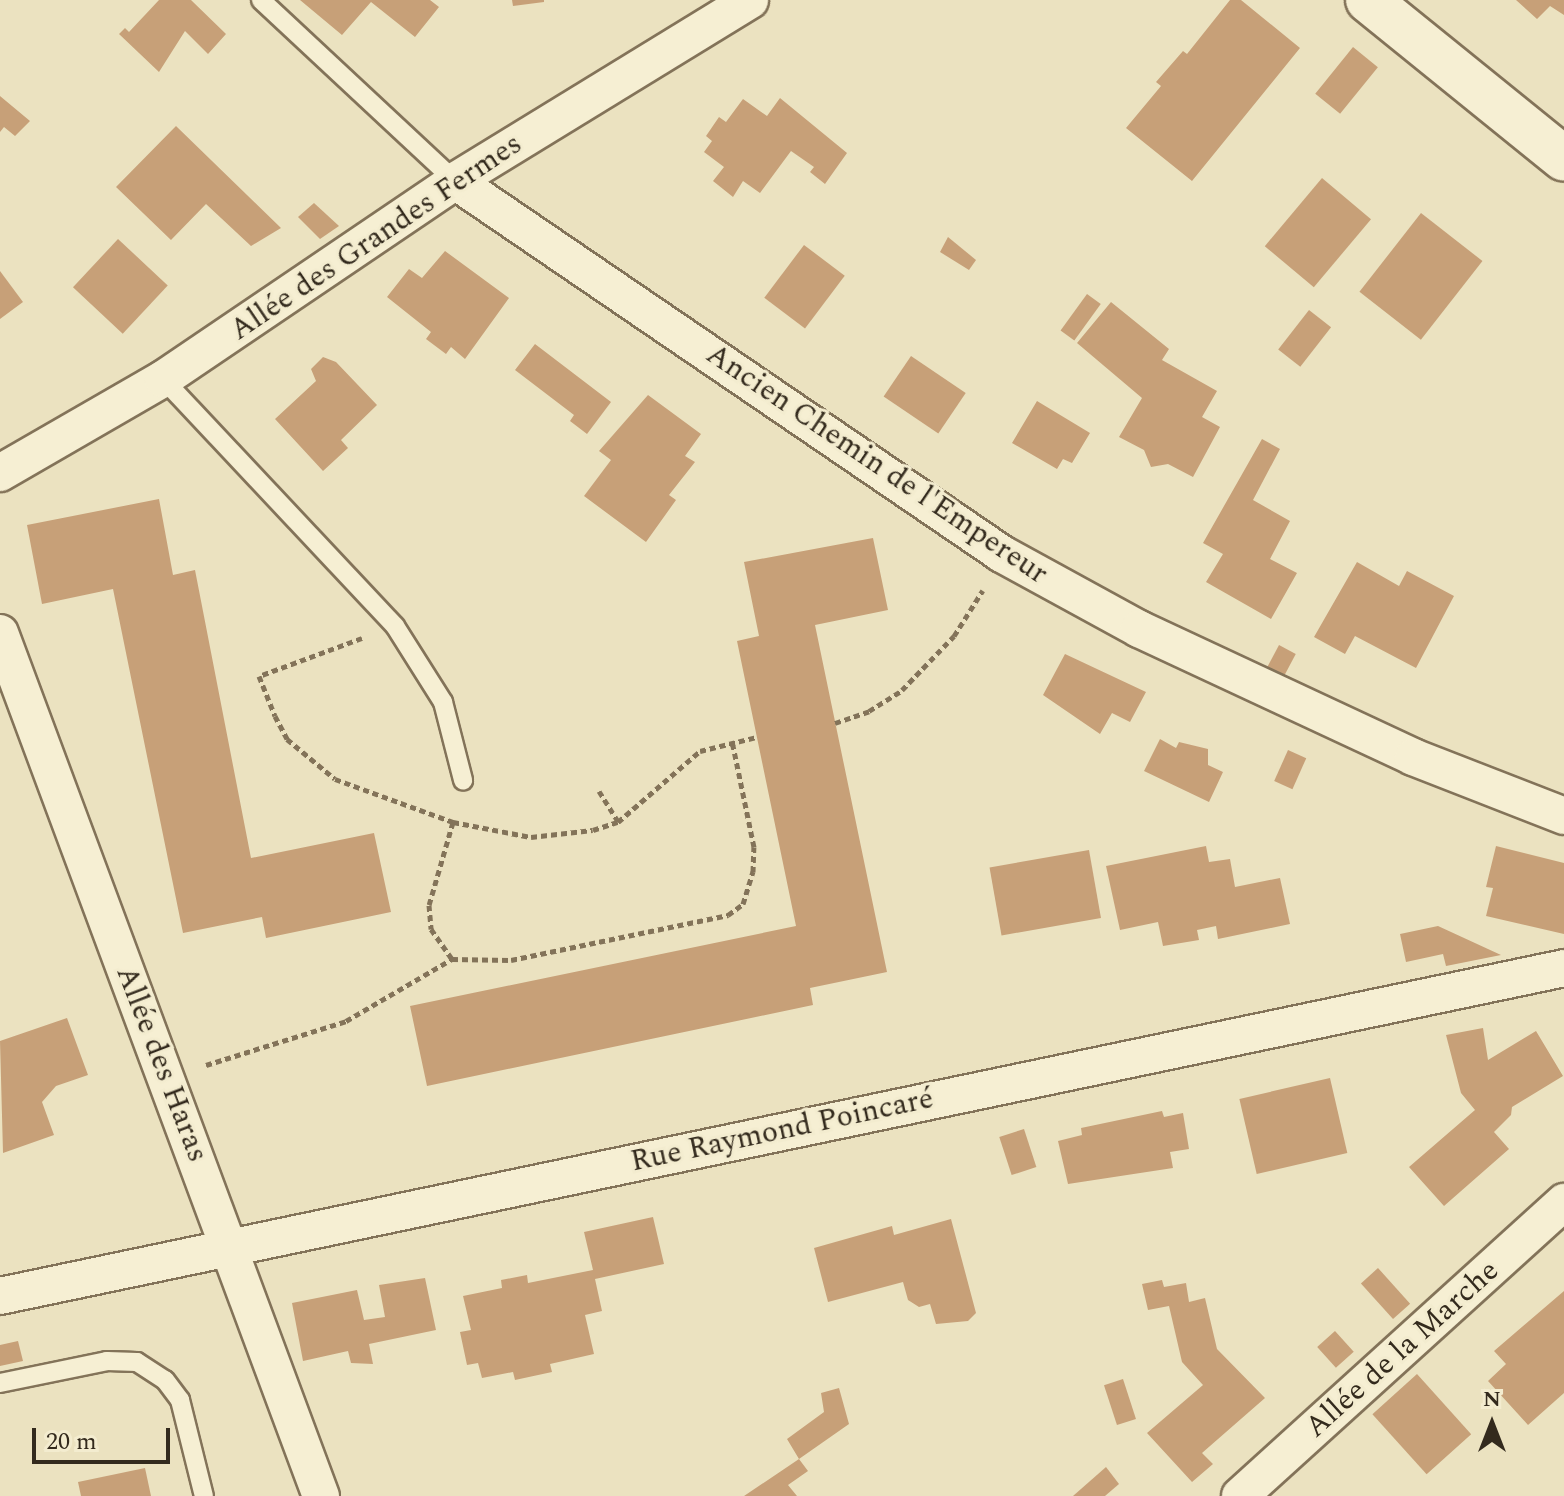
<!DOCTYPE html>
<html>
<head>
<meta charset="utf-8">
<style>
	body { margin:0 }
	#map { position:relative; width:1564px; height:1496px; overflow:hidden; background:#ebe2c0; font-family:Spectral,serif }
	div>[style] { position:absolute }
	.building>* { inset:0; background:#c7a078; transform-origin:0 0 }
	.path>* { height:5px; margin-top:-2.5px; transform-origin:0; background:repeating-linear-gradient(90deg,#837359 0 6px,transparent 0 10px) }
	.roads { filter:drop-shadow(2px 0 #837359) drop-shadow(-2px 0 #837359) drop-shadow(0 2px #837359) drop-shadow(0 -2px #837359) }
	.service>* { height:18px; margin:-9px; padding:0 9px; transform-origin:9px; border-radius:9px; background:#f6efd3 }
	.minor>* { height:36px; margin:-18px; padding:0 18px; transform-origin:18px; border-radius:18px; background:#f6efd3 }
	.tertiary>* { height:44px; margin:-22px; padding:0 22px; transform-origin:22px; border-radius:22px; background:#f6efd3 }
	span { translate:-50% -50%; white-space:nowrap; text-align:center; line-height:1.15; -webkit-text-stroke:6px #f3eccf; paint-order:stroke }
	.street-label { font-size:30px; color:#332a1d }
	.north { position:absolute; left:1452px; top:1384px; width:80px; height:80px; -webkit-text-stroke:6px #f3eccf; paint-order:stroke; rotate:0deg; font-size:22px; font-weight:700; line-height:32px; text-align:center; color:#332a1d }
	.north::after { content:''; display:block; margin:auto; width:28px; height:36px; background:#332a1d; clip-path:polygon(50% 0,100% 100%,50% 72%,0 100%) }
	.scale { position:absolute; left:32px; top:1428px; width:138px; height:36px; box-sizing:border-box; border:4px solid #332a1d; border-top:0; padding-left:10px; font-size:24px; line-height:28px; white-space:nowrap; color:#332a1d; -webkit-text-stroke:6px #f3eccf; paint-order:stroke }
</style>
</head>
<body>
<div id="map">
	<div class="building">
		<i style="clip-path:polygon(159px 0,191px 0,226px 34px,208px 54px,185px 31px,159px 72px,119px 34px,125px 28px,129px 32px)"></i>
		<i style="clip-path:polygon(300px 0,430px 0,439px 7px,415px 37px,371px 2px,342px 35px)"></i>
		<i style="clip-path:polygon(512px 0,544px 0,544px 2px,513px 6px)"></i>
		<i style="clip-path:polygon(1230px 0,1241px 0,1300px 48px,1192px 181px,1126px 128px,1161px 86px,1156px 82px,1183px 51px,1187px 54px)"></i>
		<i style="clip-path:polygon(1516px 0,1564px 0,1564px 15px,1550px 6px,1537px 19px)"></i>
		<i style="left:1353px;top:47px;width:32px;height:60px;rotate:39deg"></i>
		<i style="clip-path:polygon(0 96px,30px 121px,15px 136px,4px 127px,0 132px)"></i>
		<i style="clip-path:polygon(780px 98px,847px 153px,825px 184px,810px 172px,814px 167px,791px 151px,760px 193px,743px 181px,733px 197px,713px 181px,724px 167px,704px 152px,712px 141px,706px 136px,719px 117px,726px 122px,743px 99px,767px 116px)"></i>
		<i style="clip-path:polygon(176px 126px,281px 228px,251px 246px,206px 204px,171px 240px,116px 187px)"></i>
		<i style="left:1322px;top:178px;width:64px;height:89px;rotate:40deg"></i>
		<i style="clip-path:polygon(314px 203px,339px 226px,320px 239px,298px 217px)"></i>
		<i style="left:1421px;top:213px;width:78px;height:100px;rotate:38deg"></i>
		<i style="clip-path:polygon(948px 237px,976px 260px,969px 270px,940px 252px)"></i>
		<i style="left:118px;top:239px;width:68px;height:66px;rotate:43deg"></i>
		<i style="left:804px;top:245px;width:51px;height:66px;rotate:37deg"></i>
		<i style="clip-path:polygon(445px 251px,509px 298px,465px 359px,451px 347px,446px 354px,426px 339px,431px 332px,387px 297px,409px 269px,422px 278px)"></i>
		<i style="clip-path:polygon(0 271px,23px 302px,0 319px)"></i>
		<i style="left:1087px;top:294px;width:17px;height:45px;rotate:36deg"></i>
		<i style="clip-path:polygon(1111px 302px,1169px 349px,1162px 360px,1217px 391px,1202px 417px,1220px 427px,1193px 477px,1168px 464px,1151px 467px,1144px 450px,1119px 437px,1142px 398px,1077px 343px)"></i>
		<i style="left:1309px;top:310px;width:28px;height:50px;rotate:38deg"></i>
		<i style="clip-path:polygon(535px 344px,611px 402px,587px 434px,570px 421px,574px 415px,515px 370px)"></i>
		<i style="left:911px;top:356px;width:66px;height:49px;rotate:34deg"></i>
		<i style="clip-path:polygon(323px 357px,336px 362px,377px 405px,341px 440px,348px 448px,323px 471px,275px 419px,316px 381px,311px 369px)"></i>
		<i style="clip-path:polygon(648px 395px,701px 434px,685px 456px,695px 462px,669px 495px,676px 500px,646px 542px,584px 496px,611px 460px,599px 451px)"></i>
		<i style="clip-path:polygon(1037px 401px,1090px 433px,1072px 463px,1063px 459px,1057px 469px,1012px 443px)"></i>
		<i style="clip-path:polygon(1262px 439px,1280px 449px,1253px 500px,1290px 521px,1270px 559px,1297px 573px,1271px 619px,1206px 582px,1223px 554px,1203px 543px)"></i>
		<i style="clip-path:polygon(159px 499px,173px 575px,195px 570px,251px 858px,374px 833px,391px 912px,266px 938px,262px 917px,183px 933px,113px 589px,42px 604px,27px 525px)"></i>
		<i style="clip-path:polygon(873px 538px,888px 610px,815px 625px,887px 972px,810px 988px,813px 1005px,427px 1086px,410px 1006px,796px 926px,737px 641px,759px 636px,744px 562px)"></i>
		<i style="clip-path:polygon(1357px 562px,1399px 586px,1407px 571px,1454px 596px,1416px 668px,1355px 636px,1345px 654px,1314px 637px)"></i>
		<i style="left:1279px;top:645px;width:19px;height:26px;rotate:28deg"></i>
		<i style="clip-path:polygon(1065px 654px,1146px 692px,1130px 722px,1112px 713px,1100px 734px,1043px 695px)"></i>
		<i style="clip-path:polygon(1160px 739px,1176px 748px,1179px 742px,1208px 749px,1208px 765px,1223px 772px,1209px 802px,1144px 771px)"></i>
		<i style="left:1288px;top:750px;width:20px;height:34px;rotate:24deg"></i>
		<i style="clip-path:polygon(1206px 846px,1209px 862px,1230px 859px,1235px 887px,1280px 878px,1290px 924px,1218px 939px,1216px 926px,1197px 930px,1199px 940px,1163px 946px,1158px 922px,1120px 930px,1106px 866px)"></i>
		<i style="clip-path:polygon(1496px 846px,1564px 863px,1564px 934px,1486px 916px,1493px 888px,1486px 887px)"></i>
		<i style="left:1089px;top:850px;width:69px;height:101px;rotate:80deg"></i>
		<i style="clip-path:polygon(1438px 926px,1501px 955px,1446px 966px,1443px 954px,1406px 962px,1400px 934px)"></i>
		<i style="clip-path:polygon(67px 1018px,88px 1075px,56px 1086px,42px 1102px,54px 1135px,3px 1153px,0 1041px)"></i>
		<i style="clip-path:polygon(1483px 1028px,1488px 1060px,1536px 1031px,1563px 1076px,1512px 1107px,1511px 1115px,1494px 1132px,1509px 1149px,1444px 1206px,1409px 1167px,1475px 1110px,1461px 1093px,1446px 1035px)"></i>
		<i style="left:1330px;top:1078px;width:77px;height:93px;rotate:77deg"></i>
		<i style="clip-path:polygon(1162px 1111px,1164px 1117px,1183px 1113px,1189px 1149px,1170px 1152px,1173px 1168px,1068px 1184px,1058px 1141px,1082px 1135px,1081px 1128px)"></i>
		<i style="left:1024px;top:1129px;width:40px;height:26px;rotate:72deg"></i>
		<i style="clip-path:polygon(653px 1217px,664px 1264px,595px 1279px,602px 1311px,585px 1315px,594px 1354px,550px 1364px,552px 1372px,515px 1380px,513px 1372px,482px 1378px,478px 1363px,467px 1365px,460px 1332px,471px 1330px,463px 1296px,502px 1288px,501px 1280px,527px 1275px,528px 1283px,593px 1270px,584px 1232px)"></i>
		<i style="clip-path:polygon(951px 1219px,976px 1313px,968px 1321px,936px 1324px,930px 1304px,919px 1307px,908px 1300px,903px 1282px,828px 1302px,814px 1248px,892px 1226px,894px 1235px)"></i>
		<i style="left:1378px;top:1268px;width:48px;height:23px;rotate:48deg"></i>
		<i style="clip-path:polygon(425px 1278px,436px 1330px,369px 1344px,373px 1364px,351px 1363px,348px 1351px,303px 1361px,292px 1303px,357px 1290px,364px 1320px,385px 1317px,379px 1285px)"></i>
		<i style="clip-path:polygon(1162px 1280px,1164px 1287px,1186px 1283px,1189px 1302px,1205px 1298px,1217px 1349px,1265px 1398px,1202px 1453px,1213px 1464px,1192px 1482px,1147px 1433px,1203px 1385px,1182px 1362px,1169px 1306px,1148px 1310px,1142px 1284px)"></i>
		<i style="clip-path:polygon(1564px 1291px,1564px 1393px,1528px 1425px,1488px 1381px,1506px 1364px,1494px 1351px)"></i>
		<i style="left:1335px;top:1331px;width:28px;height:24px;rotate:48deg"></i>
		<i style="clip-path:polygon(18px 1341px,23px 1361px,0 1366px,0 1345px)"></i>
		<i style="left:1417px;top:1374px;width:81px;height:60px;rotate:48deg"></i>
		<i style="left:1123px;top:1379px;width:42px;height:20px;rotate:72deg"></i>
		<i style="clip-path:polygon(839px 1388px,849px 1424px,799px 1459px,808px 1471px,788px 1485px,797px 1496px,744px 1496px,799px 1459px,787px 1439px,824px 1412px,821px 1393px)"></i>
		<i style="clip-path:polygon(1106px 1467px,1119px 1484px,1105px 1496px,1073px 1496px)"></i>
		<i style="clip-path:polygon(145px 1468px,151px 1496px,81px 1496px,78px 1482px)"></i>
	</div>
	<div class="path">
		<i style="left:362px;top:638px;width:110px;rotate:159.7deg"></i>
		<i style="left:259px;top:676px;width:43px;rotate:68.2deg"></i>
		<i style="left:275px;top:716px;width:26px;rotate:62deg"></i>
		<i style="left:287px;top:739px;width:62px;rotate:39.8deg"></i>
		<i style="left:335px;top:779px;width:126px;rotate:20deg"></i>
		<i style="left:453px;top:822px;width:79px;rotate:10.9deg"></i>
		<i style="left:531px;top:837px;width:62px;rotate:-6.4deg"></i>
		<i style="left:593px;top:830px;width:26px;rotate:-18deg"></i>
		<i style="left:618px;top:822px;width:108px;rotate:-40.9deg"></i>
		<i style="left:700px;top:751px;width:59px;rotate:-13.8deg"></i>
		<i style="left:835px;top:723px;width:36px;rotate:-19deg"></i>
		<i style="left:869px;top:711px;width:39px;rotate:-32deg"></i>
		<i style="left:902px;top:690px;width:75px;rotate:-46.1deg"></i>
		<i style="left:954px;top:636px;width:54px;rotate:-57.8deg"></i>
		<i style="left:599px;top:791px;width:36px;rotate:58deg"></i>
		<i style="left:453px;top:822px;width:86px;rotate:106.1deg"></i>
		<i style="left:429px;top:905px;width:24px;rotate:85deg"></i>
		<i style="left:431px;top:929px;width:37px;rotate:55deg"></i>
		<i style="left:452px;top:959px;width:59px;rotate:1deg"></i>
		<i style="left:511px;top:960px;width:222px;rotate:-11.7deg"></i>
		<i style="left:728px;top:915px;width:19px;rotate:-36deg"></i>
		<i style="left:743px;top:904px;width:34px;rotate:-73deg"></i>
		<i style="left:753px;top:872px;width:25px;rotate:-88deg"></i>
		<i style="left:754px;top:847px;width:108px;rotate:-101.7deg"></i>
		<i style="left:206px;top:1065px;width:147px;rotate:-17.4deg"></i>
		<i style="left:346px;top:1021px;width:123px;rotate:-30.3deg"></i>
	</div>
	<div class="roads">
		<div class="service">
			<i style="left:261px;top:0;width:265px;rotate:43deg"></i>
			<i style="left:163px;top:379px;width:339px;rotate:46.8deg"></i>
			<i style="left:395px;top:626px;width:90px;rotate:57.7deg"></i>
			<i style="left:443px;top:702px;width:81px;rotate:75.6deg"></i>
			<i style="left:0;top:1383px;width:109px;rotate:-11.6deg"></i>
			<i style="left:107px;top:1361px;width:30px;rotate:2deg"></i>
			<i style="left:137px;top:1362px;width:33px;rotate:33deg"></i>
			<i style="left:165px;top:1380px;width:25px;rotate:53deg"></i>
			<i style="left:180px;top:1400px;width:99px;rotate:76deg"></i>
		</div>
		<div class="minor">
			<i style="left:455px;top:181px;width:662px;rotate:34.29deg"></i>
			<i style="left:1002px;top:554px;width:156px;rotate:28.7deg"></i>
			<i style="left:1139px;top:629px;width:302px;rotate:25deg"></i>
			<i style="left:1413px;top:757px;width:162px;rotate:21.3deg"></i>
			<i style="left:0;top:473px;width:188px;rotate:-30deg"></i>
			<i style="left:163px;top:379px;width:353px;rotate:-34.1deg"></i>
			<i style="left:455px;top:181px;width:346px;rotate:-31.5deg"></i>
			<i style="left:0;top:633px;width:921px;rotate:69.6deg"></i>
			<i style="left:0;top:1296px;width:1598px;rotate:-11.84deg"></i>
			<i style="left:1240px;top:1496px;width:438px;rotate:-42.2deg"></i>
		</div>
		<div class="tertiary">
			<i style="left:1368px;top:0;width:252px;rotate:39deg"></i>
		</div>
	</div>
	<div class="street-label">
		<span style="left:376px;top:237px;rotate:-34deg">Allée des Grandes Fermes</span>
		<span style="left:877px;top:464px;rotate:34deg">Ancien Chemin de l'Empereur</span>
		<span style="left:162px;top:1064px;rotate:69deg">Allée des Haras</span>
		<span style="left:782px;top:1130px;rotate:-12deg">Rue Raymond Poincaré</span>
		<span style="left:1402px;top:1349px;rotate:-42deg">Allée de la Marche</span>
	</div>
	<div class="north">N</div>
	<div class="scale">20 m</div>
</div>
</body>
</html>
